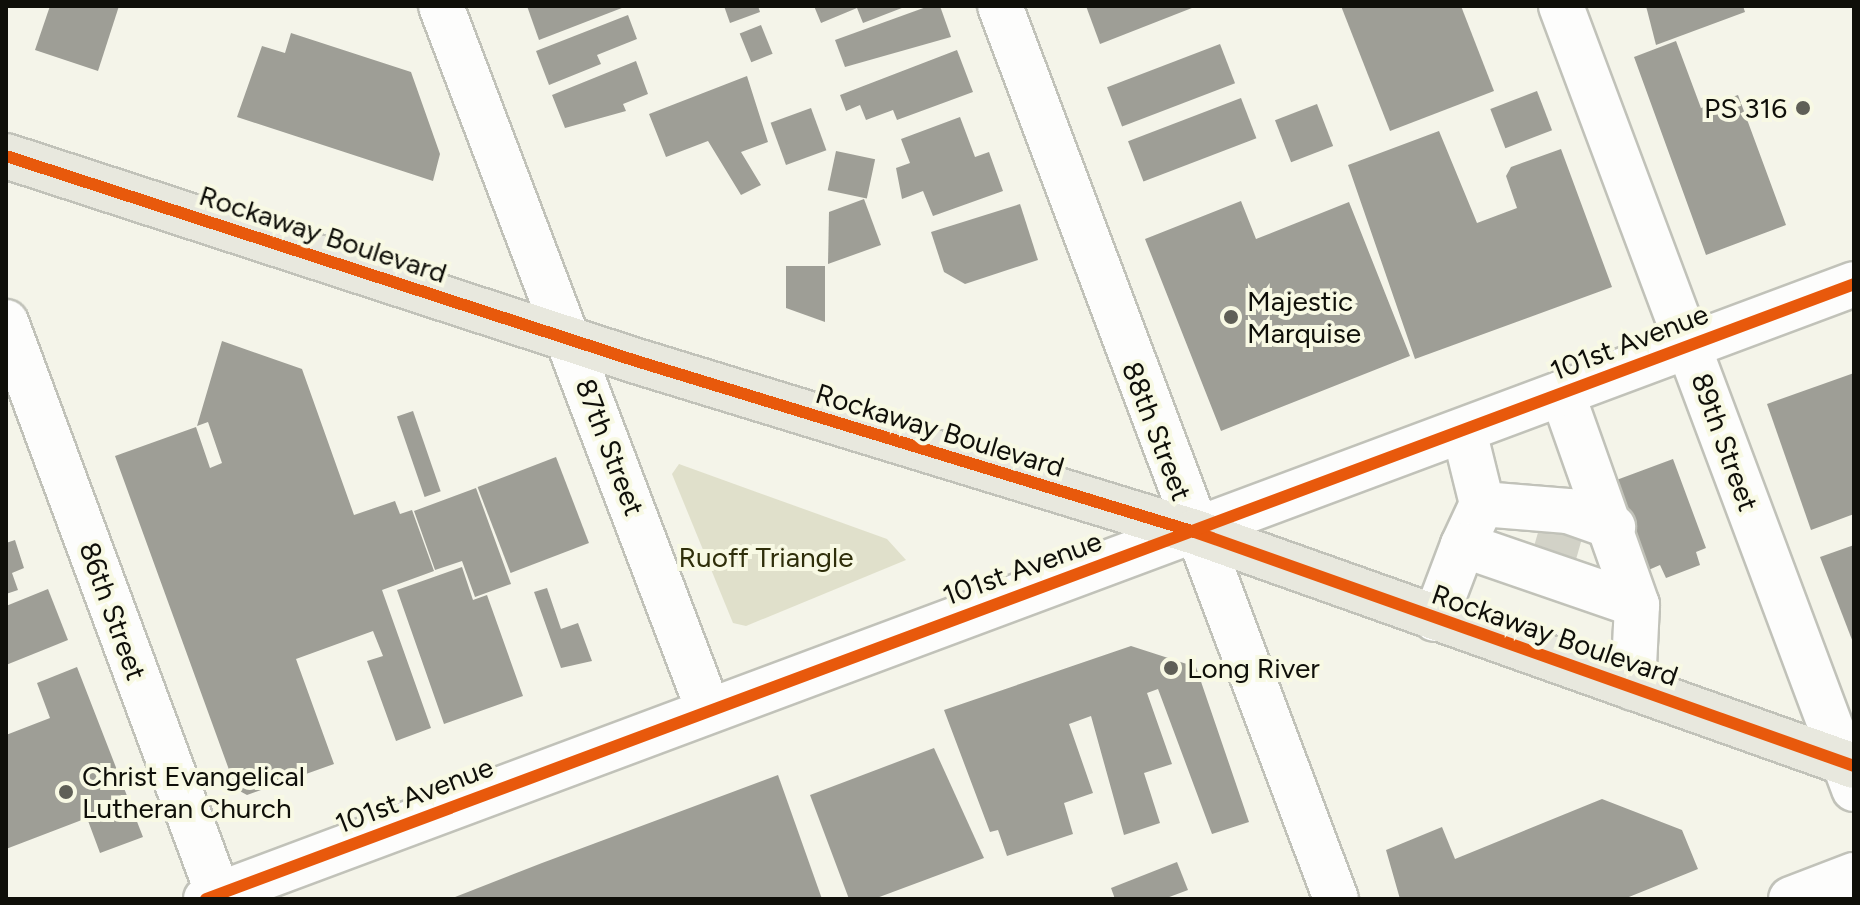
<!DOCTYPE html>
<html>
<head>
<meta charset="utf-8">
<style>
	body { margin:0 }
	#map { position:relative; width:1860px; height:905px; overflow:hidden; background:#f4f4e9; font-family:Figtree,sans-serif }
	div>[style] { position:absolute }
	.green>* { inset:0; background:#e0e0cb }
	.building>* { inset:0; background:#9e9e96; transform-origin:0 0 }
	.minor-tunnel>* { height:44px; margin-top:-22px; transform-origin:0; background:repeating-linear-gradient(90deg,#d2d2c7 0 44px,transparent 0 66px) }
	.roads { filter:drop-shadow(2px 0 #c1c2b9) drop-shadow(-2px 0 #c1c2b9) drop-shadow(0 2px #c1c2b9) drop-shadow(0 -2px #c1c2b9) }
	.minor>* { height:44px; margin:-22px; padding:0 22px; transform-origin:22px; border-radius:22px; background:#fdfdfc }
	.major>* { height:44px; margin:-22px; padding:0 22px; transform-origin:22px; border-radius:22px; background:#e8e8de }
	.cycleway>* { height:12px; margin:-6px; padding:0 6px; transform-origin:6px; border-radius:6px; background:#e8590c }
	.dots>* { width:22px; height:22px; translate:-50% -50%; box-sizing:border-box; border:4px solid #f8f9e4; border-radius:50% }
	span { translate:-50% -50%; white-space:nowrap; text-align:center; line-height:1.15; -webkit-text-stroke:8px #f8f9e4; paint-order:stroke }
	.poi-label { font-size:28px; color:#0f0f09 }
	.right { translate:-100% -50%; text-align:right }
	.left { translate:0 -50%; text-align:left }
	.street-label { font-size:28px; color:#0f0f09 }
	.park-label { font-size:28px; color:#2f2e0a }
	.frame { position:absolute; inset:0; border:8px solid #0f0f09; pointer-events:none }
</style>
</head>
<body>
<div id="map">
	<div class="green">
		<i style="clip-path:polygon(679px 464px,887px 539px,906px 560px,746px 626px,733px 623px,672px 474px)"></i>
	</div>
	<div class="building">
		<i style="clip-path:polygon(50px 6px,119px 6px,98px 71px,35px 50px)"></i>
		<i style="clip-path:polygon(527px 6px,627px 6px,539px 40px)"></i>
		<i style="clip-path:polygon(724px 6px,758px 6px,760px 12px,730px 23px)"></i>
		<i style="clip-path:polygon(814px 6px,907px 6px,863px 23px,857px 8px,821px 23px)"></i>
		<i style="clip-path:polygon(929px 6px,940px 6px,951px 37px,845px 67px,835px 40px)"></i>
		<i style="clip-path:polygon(1086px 6px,1197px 6px,1100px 44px)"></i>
		<i style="clip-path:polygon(1341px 6px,1461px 6px,1494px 91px,1390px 131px)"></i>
		<i style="clip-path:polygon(1646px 6px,1743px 6px,1745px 12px,1656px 45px)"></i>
		<i style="clip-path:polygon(628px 15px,637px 39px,597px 55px,601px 64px,549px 85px,536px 51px)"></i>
		<i style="left:761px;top:25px;width:31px;height:23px;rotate:68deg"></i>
		<i style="clip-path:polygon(291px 33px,411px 72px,440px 154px,433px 181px,237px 117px,262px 46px,285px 53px)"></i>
		<i style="clip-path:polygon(1676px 41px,1701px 108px,1738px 95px,1786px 225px,1706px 255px,1634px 57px)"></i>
		<i style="left:1220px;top:44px;width:42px;height:121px;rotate:69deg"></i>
		<i style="clip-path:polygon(957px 50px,973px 92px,897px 120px,893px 110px,866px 120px,860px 105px,846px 111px,840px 95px)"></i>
		<i style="clip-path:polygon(636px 61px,648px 94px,623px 104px,626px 111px,565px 128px,552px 95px)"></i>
		<i style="clip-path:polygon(747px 76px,768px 142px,741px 152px,761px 185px,741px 195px,708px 141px,666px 157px,649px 114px)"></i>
		<i style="left:1537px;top:91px;width:42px;height:50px;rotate:69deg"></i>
		<i style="left:1241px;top:98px;width:43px;height:121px;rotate:69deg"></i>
		<i style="left:1317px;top:104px;width:45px;height:45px;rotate:69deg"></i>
		<i style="left:811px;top:108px;width:45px;height:43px;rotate:70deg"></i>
		<i style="clip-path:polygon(960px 117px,975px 157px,989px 152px,1003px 191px,933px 216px,923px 191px,902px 199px,896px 168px,910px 163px,901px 139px)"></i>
		<i style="clip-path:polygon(1439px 131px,1477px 223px,1517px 208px,1506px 176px,1511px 167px,1561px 149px,1612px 287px,1415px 359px,1348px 165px)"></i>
		<i style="left:836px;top:151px;width:40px;height:40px;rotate:12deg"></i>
		<i style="clip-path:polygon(864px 199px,881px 245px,828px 264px,829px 212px)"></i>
		<i style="clip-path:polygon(1241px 201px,1256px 239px,1349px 202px,1410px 356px,1221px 431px,1145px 239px)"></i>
		<i style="clip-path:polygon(1020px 204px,1038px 260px,965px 284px,944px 272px,931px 232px)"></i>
		<i style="clip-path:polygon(786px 266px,825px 266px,825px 322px,786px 308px)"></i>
		<i style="clip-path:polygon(222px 341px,302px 369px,354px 515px,395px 501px,400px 514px,412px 510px,434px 571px,382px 590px,431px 728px,396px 741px,367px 661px,383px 656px,373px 631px,296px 659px,334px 764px,247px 795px,236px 789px,115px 456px,196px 427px,210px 468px,222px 463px,208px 422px,197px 426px)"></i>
		<i style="clip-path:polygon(1854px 373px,1854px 514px,1811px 530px,1767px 404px)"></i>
		<i style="left:413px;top:411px;width:85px;height:17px;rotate:71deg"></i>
		<i style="left:556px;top:457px;width:92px;height:84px;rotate:69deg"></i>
		<i style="clip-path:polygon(1673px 459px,1706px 548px,1696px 552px,1700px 565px,1666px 578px,1660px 565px,1637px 575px,1603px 485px)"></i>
		<i style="clip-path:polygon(476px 488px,511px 584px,475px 597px,462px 561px,435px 570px,414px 511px)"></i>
		<i style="clip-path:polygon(15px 540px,24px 568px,12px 573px,18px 590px,6px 594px,6px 543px)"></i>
		<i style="clip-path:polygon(1854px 545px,1854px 645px,1820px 557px)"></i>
		<i style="clip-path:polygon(462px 567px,473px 600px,487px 595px,523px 696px,444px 724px,397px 590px)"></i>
		<i style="clip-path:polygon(547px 588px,561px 629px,578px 623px,592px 661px,561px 668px,534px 592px)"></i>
		<i style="clip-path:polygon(48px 589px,68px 640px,6px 665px,6px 606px)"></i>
		<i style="clip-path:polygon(1131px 646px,1196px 667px,1249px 822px,1212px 834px,1158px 689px,1147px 693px,1172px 764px,1144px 773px,1160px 823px,1124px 835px,1091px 716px,1069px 724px,1093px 793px,1064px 803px,1073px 834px,1007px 856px,998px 830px,990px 832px,944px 710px)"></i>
		<i style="clip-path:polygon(77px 667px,143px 837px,100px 853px,87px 818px,6px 849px,6px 735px,50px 718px,37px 683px)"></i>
		<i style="clip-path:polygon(934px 748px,984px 858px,874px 899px,849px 899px,810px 795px)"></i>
		<i style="clip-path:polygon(778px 775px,822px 899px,450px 899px,542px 863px)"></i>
		<i style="clip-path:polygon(1602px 799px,1682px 830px,1698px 869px,1624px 899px,1400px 899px,1386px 850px,1442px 827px,1455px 859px)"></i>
		<i style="clip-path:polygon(1177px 862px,1188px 890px,1164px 899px,1115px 899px,1111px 888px)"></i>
	</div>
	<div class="minor-tunnel">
		<i style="left:1553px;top:560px;width:44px;rotate:-74.1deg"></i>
	</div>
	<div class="roads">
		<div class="minor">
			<i style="left:441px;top:6px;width:752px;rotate:69.2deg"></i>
			<i style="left:1000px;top:6px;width:954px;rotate:69.38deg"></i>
			<i style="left:1561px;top:6px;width:836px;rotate:69.48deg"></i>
			<i style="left:6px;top:322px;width:615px;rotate:69.65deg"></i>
			<i style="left:1562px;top:393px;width:225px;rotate:70.5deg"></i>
			<i style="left:1464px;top:431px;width:75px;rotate:76.1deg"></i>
			<i style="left:1482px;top:504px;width:45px;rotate:114.9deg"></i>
			<i style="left:1463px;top:545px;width:184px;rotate:19deg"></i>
			<i style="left:1637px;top:605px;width:83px;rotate:92.8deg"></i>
			<i style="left:1482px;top:504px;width:86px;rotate:4.7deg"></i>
			<i style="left:1568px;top:511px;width:48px;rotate:19.6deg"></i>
			<i style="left:1435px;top:619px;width:79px;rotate:-69.3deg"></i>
			<i style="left:206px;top:899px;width:1759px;rotate:-20.46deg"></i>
			<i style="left:1791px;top:899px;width:67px;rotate:-20.9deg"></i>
		</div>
		<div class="major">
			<i style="left:6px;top:156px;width:659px;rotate:18.02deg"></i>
			<i style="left:633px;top:360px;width:588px;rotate:17.02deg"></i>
			<i style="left:1195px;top:532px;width:699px;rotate:19.55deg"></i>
		</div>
	</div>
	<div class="cycleway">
		<i style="left:6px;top:156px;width:659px;rotate:18.02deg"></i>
		<i style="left:633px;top:360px;width:588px;rotate:17.02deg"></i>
		<i style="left:1195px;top:532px;width:699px;rotate:19.55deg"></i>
		<i style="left:206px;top:899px;width:1759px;rotate:-20.46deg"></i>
	</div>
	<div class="dots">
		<i style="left:1803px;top:108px;background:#5f5f57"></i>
		<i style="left:1231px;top:317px;background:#5f5f57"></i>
		<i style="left:1171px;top:668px;background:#5f5f57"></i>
		<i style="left:66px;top:792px;background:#5f5f57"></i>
	</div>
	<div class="poi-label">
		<span class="right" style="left:1787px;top:108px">PS 316</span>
		<span class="left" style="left:1247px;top:317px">Majestic<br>Marquise</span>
		<span class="left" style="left:1187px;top:668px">Long River</span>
		<span class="left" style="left:82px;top:792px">Christ Evangelical<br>Lutheran Church</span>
	</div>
	<div class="street-label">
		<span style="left:323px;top:234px;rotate:18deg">Rockaway Boulevard</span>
		<span style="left:1629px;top:342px;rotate:-21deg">101st Avenue</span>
		<span style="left:940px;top:430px;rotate:17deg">Rockaway Boulevard</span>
		<span style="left:1157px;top:431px;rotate:69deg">88th Street</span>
		<span style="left:1725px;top:442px;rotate:70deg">89th Street</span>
		<span style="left:610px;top:447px;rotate:69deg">87th Street</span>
		<span style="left:1022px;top:568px;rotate:-20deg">101st Avenue</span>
		<span style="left:113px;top:611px;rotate:70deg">86th Street</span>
		<span style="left:1555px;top:635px;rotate:19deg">Rockaway Boulevard</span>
		<span style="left:414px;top:795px;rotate:-21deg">101st Avenue</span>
	</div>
	<div class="park-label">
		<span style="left:766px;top:557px">Ruoff Triangle</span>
	</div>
	<div class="frame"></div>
</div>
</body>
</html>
